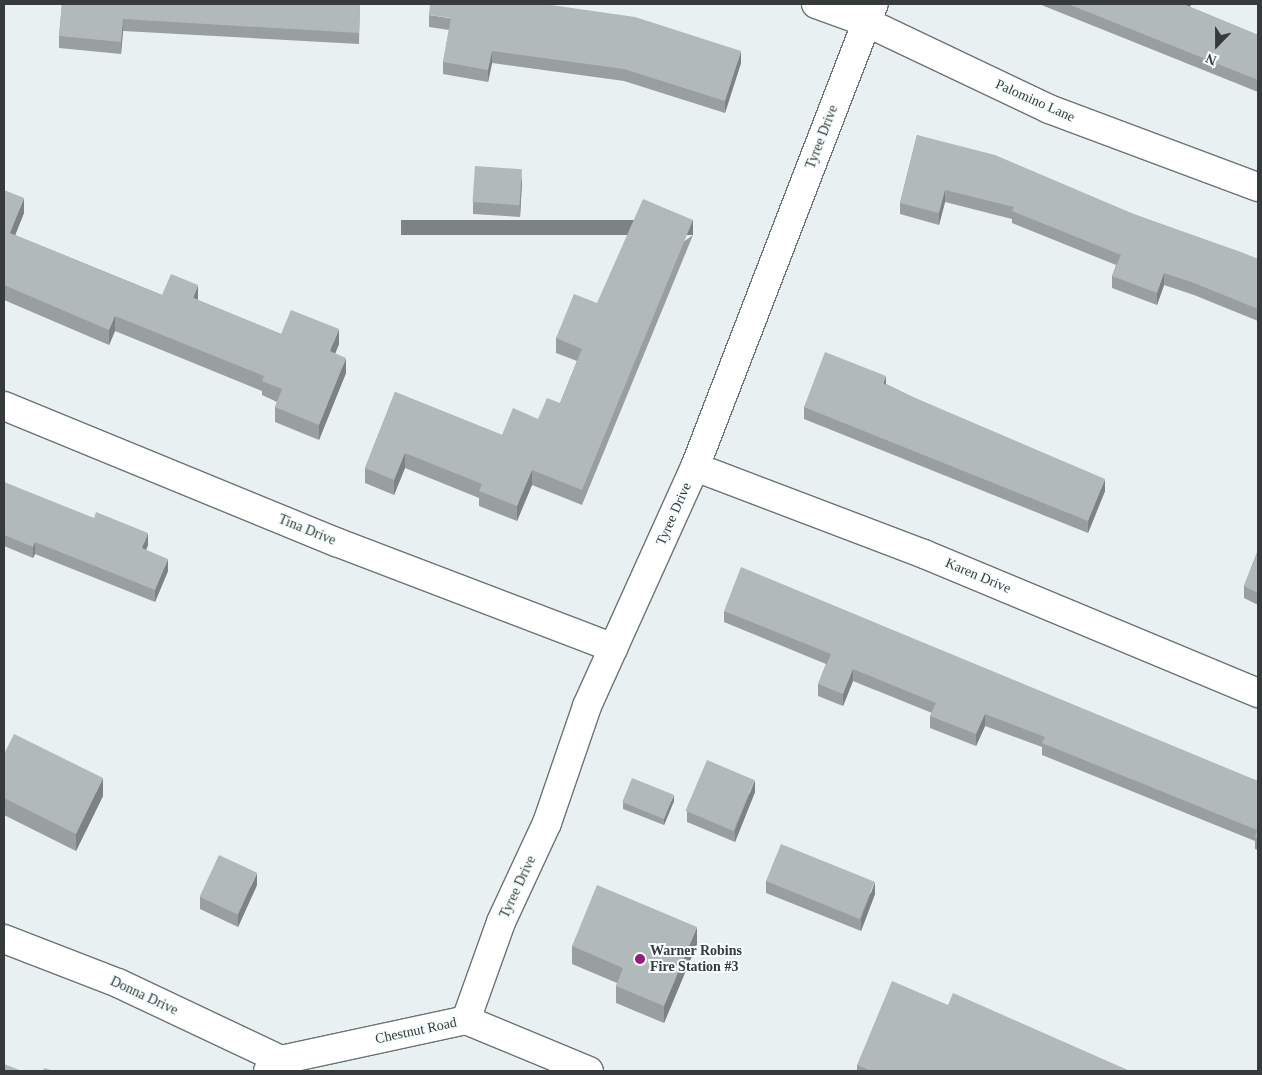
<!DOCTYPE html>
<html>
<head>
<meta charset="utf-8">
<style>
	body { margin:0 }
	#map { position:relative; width:1262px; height:1075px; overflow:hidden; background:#e9f0f1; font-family:Georgia,serif }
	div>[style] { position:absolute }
	.roads { filter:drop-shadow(1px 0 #6c7373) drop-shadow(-1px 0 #6c7373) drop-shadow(0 1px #6c7373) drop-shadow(0 -1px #6c7373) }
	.minor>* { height:28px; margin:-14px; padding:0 14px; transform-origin:14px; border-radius:14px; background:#fff }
	.wall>* { inset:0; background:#999fa0 }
	.shaded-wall>* { inset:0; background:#7d8282; transform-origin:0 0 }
	.building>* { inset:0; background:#b2b9ba; transform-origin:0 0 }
	.dots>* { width:14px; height:14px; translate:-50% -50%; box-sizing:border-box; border:2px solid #f6fefe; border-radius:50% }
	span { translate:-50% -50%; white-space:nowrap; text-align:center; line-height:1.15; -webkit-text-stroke:4px #f6fefe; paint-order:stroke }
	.street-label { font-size:14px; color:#373a3a }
	.poi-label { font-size:14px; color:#373a3a; font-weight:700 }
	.left { translate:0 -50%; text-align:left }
	.frame { position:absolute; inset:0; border:5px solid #373a3a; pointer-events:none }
	.north { position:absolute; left:1192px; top:20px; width:50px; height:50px; -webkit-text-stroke:4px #f6fefe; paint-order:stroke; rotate:202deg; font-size:14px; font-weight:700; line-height:20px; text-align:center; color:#373a3a }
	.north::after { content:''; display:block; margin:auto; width:18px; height:22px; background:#373a3a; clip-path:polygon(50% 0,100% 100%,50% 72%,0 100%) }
</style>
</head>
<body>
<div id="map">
	<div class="roads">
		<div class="minor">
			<i style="left:816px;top:4px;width:53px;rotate:19.8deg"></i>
			<i style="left:866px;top:22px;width:203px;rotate:25.4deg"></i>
			<i style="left:1049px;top:109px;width:223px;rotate:20.5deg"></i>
			<i style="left:4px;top:406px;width:359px;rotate:22.3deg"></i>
			<i style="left:336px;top:542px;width:297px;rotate:20.9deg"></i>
			<i style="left:695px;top:467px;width:245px;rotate:20.8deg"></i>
			<i style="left:924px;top:554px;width:362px;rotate:22.6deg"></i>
			<i style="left:4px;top:939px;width:122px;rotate:21.1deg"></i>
			<i style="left:118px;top:983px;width:180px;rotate:25.3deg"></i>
			<i style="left:466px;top:1020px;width:104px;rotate:-70.3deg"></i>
			<i style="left:501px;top:922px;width:109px;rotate:-65.1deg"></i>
			<i style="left:547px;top:823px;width:124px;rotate:-71.1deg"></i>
			<i style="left:587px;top:706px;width:262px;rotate:-65.7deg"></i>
			<i style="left:695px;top:467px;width:496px;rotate:-68.9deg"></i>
			<i style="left:268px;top:1071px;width:17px;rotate:-40deg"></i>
			<i style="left:281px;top:1060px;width:189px;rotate:-12.2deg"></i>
			<i style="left:466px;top:1020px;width:133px;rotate:22.5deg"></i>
		</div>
	</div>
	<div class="wall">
		<i style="clip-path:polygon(62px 4px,360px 4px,359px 44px,123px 31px,121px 54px,59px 48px,59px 36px)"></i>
		<i style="clip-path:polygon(1039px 4px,1191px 4px,1190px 7px,1258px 35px,1258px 92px)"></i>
		<i style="clip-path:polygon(429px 15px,741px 63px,725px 113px,624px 81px,492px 63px,488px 82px,443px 74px,443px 62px,449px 30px,429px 27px)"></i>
		<i style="clip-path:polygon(917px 135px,1136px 215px,1258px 259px,1258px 321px,1194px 295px,1164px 285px,1157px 305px,1112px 288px,1112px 276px,1116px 265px,1012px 223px,1012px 219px,945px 202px,939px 225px,900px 214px,900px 203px)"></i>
		<i style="clip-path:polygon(522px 181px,520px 217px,473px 214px,473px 202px)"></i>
		<i style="clip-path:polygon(4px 190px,24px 213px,15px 235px,162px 295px,198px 300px,281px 334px,339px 344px,335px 354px,346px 373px,319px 440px,275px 422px,275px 407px,277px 402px,262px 395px,262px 391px,115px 331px,109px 345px,4px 300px)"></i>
		<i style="clip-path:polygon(693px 235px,582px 505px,532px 485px,517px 521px,479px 506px,479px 498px,405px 468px,394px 495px,365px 483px,365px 468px,395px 392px,502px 435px,538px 419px,560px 403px,577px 361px,556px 353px,556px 338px,597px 303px)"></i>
		<i style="clip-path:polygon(886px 384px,1105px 491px,1088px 533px,804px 419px,804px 407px)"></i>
		<i style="clip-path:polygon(4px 482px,148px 545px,146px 550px,168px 571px,155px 602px,35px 554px,33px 558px,4px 546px)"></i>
		<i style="clip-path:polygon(1258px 550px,1258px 605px,1244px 598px,1244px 586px)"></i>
		<i style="clip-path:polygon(724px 611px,1258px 781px,1258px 850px,1255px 849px,1255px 841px,1042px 755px,1042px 747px,985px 726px,976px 746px,930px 728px,930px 716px,932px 713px,853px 681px,843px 706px,818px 696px,818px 684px,826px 664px,724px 622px)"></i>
		<i style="clip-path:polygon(4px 754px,103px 796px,76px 851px,4px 815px)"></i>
		<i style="clip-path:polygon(755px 792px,735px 842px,687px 822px,687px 811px)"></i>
		<i style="clip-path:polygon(674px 801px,664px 825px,623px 809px,623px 802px)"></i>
		<i style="clip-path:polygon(766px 881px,875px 894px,861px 931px,766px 893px)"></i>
		<i style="clip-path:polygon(257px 885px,238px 927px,200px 909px,200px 897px)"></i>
		<i style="clip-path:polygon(697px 944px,664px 1023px,616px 1003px,616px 986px,617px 983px,572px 964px,572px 946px)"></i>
		<i style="clip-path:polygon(948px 1005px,1130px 1071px,857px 1071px,857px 1065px)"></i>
	</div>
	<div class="shaded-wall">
		<i style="clip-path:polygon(1186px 4px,1191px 4px,1186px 17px)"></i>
		<i style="clip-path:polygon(123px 19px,123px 31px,121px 54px,121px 42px)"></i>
		<i style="clip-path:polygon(492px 51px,492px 63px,488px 82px,488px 70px)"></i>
		<i style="clip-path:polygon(741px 51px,741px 63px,725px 113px,725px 101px)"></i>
		<i style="clip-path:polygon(522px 169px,522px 181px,520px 217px,520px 205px)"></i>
		<i style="clip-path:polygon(945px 190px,945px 202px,939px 225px,939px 213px)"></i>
		<i style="clip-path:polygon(24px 198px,24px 213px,10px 248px,10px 233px)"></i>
		<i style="left:693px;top:220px;width:15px;height:292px;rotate:90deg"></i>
		<i style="clip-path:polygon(1164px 273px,1164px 285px,1157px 305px,1157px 293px)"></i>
		<i style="clip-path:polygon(198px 285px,198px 300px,193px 298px)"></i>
		<i style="clip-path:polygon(115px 316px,115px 331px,109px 345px,109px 330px)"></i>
		<i style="clip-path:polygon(339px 329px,339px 344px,330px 366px,330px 351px)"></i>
		<i style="clip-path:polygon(346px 358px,346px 373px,319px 440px,319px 425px)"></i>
		<i style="clip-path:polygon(886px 376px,886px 388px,883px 383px)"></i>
		<i style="clip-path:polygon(405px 453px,405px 468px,394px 495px,394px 480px)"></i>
		<i style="clip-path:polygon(532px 470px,532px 485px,517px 521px,517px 506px)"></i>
		<i style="clip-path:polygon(1105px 479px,1105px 491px,1088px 533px,1088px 521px)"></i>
		<i style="clip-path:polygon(148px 533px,148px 545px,142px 560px,142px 548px)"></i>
		<i style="clip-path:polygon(35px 542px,35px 554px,33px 558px,33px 547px)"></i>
		<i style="clip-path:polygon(168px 559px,168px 571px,155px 602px,155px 590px)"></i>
		<i style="clip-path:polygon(853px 669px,853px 681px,843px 706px,843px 694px)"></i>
		<i style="clip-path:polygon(985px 714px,985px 726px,976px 746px,976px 734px)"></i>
		<i style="clip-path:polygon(103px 778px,103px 796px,76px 851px,76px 834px)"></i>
		<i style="clip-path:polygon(755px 780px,755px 792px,735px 842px,735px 830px)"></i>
		<i style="clip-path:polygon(674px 795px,674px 801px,664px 825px,664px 819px)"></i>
		<i style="clip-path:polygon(257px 873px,257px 885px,238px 927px,238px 915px)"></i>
		<i style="clip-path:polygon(875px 882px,875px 894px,861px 931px,861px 919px)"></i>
		<i style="clip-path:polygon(697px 927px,697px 944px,664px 1023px,664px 1006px)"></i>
	</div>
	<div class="building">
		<i style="clip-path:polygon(62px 4px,360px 4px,359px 33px,123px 19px,121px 42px,59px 36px)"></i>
		<i style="clip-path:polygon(430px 4px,544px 4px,635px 17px,741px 51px,725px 101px,624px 69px,492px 51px,488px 70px,443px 62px,451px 18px,429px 15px)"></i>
		<i style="clip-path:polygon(1068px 4px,1186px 4px,1186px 5px,1258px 35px,1258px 80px)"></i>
		<i style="clip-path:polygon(917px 135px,995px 155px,1136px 215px,1241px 252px,1258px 259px,1258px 309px,1194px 283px,1164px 273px,1157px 293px,1112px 276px,1121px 255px,1012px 211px,1014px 207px,945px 190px,939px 213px,900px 203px)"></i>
		<i style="left:475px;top:166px;width:47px;height:36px;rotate:4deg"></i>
		<i style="clip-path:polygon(4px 190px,24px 198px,10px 233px,162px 295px,171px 274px,198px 285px,193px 298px,281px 334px,291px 310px,339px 329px,330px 351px,346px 358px,319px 425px,275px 407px,282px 389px,262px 381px,264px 376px,115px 316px,109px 330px,4px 285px)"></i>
		<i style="clip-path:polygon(643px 199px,693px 220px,582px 490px,532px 470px,517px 506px,479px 491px,482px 484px,405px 453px,394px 480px,365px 468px,395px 392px,502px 435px,513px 408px,538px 419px,547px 398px,560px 403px,582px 349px,556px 338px,574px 294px,597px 303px)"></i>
		<i style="clip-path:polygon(825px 352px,886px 376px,883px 383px,899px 391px,1105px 479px,1088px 521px,804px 407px)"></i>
		<i style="clip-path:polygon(4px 482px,94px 518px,96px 512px,148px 533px,142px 548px,168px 559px,155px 590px,35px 542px,33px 547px,4px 535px)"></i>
		<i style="clip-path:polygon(1258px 550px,1258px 593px,1244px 586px)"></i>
		<i style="clip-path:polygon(741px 567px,1258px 781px,1258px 839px,1255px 837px,1257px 830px,1042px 743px,1045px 737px,985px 714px,976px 734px,930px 716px,936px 703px,853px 669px,843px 694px,818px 684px,831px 654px,724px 611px)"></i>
		<i style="clip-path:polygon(14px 734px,103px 778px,76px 834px,4px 798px,4px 754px)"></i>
		<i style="left:707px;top:760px;width:52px;height:55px;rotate:23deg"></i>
		<i style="left:632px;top:778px;width:45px;height:26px;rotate:22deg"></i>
		<i style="left:781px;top:844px;width:101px;height:40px;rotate:22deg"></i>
		<i style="left:219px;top:855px;width:42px;height:46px;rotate:25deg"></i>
		<i style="clip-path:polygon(597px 885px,697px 927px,664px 1006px,616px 986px,623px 968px,572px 946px)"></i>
		<i style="clip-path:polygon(892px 981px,948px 1005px,953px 993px,1130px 1071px,871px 1071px,857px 1065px)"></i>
		<i style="clip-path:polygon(4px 1064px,22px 1071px,4px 1071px)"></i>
		<i style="clip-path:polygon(44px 1068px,54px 1071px,43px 1071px)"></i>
	</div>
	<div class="dots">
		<i style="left:640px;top:959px;background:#961d77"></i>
	</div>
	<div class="street-label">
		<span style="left:1035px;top:101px;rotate:24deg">Palomino Lane</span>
		<span style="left:822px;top:137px;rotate:-69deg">Tyree Drive</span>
		<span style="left:674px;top:514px;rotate:-66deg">Tyree Drive</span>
		<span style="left:307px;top:530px;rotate:22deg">Tina Drive</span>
		<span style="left:978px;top:576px;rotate:23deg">Karen Drive</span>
		<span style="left:518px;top:887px;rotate:-65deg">Tyree Drive</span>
		<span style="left:144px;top:996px;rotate:25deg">Donna Drive</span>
		<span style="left:416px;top:1031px;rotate:-12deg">Chestnut Road</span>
	</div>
	<div class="poi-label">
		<span class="left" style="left:650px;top:959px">Warner Robins<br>Fire Station #3</span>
	</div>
	<div class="frame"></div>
	<div class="north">N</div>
</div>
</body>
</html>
